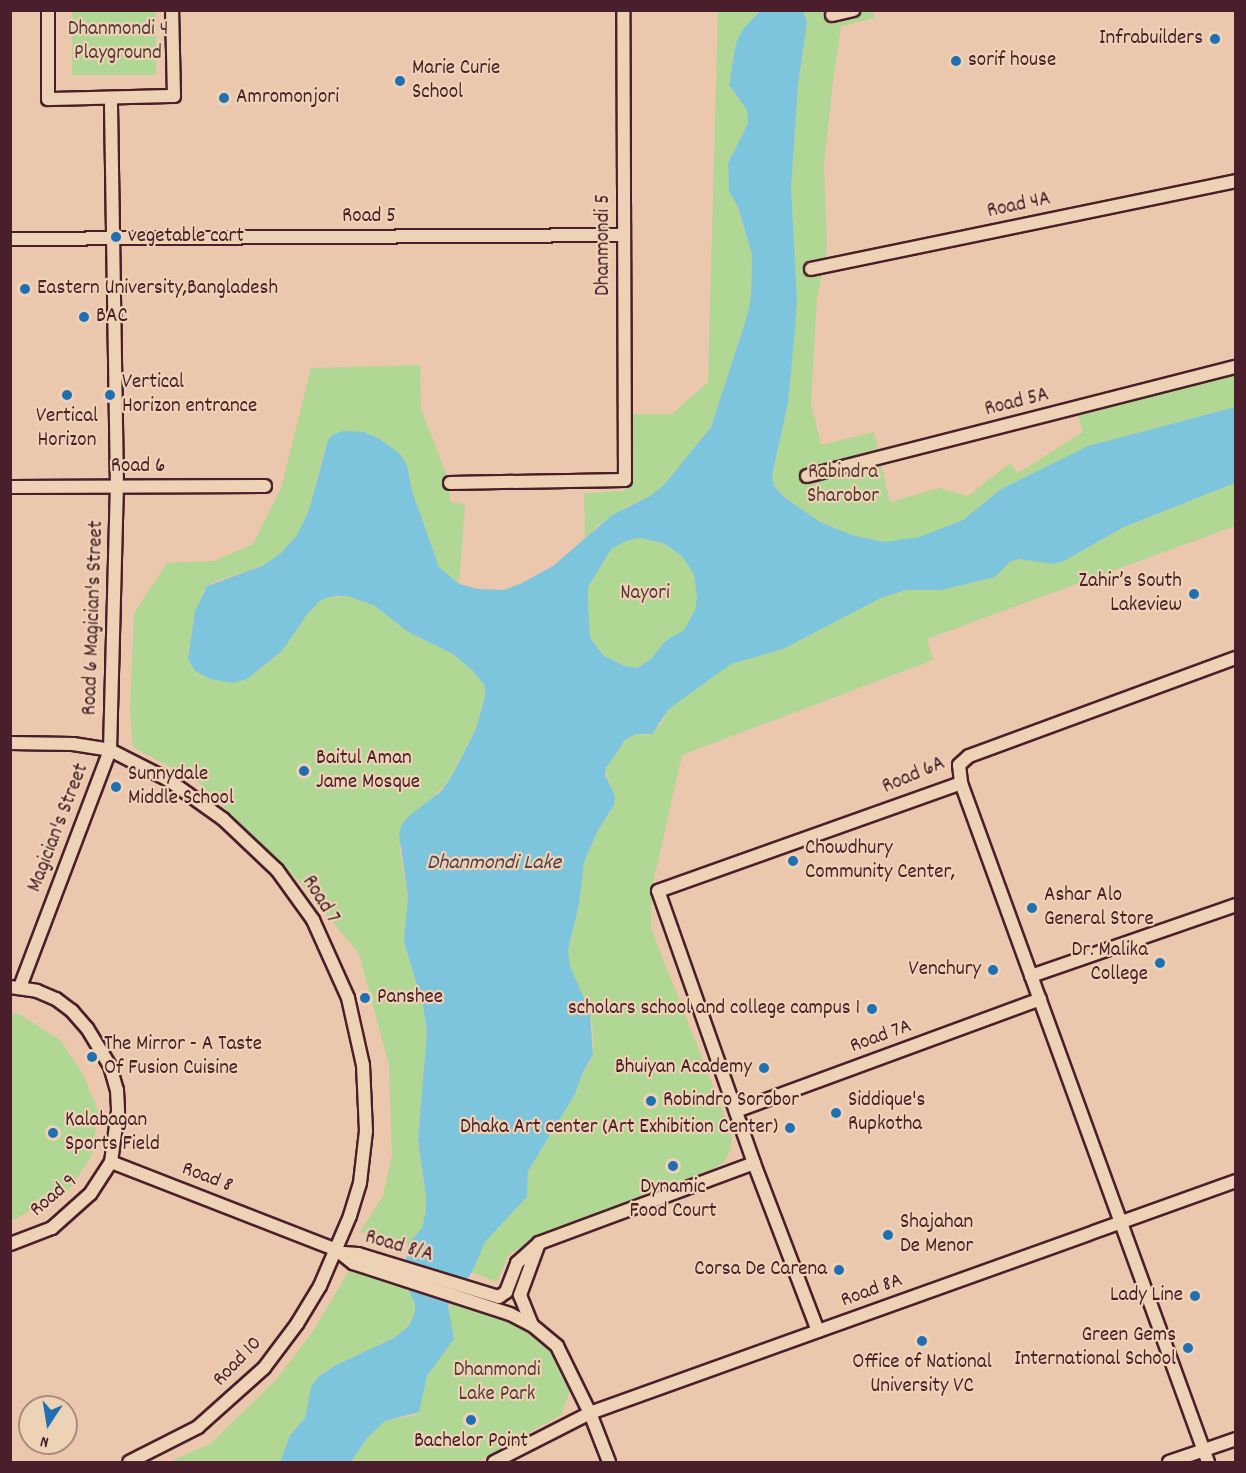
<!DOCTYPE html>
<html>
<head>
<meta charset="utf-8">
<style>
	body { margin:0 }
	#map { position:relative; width:1246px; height:1473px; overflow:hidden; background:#ebc7ad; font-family:Dekko,sans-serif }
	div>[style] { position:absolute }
	.green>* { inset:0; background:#b0d793; transform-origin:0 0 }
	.water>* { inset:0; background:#7cc5dd }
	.roads { filter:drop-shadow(2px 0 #4a1f2b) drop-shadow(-2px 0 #4a1f2b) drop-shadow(0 2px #4a1f2b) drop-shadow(0 -2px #4a1f2b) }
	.minor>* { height:12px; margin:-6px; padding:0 6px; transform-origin:6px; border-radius:6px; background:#eed2b5 }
	.dots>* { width:16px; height:16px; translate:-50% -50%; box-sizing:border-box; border:3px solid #eed2b5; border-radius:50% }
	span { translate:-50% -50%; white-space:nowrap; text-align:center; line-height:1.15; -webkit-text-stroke:4.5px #eed2b5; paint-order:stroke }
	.park-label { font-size:21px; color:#593b3b }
	.poi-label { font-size:21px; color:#4a1f2b }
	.right { translate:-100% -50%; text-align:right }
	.left { translate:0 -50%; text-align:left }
	.street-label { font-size:21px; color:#4a1f2b }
	.water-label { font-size:22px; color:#54404f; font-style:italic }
	.frame { position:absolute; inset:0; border:12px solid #4a1f2b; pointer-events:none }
	.north { position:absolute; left:18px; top:1395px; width:60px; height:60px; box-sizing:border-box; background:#eed2b5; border:2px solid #ac8a7e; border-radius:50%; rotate:192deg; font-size:16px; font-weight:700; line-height:24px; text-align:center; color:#4a1f2b }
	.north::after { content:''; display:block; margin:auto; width:21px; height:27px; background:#1f6fb2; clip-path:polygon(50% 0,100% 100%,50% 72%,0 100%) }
</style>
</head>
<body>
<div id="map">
	<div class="green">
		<i style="left:72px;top:11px;width:84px;height:64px"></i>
		<i style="clip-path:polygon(718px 11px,760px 11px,743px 29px,736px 43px,729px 85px,747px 110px,748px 123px,728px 163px,729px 191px,738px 207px,752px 255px,751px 295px,748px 313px,711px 427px,664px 485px,650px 496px,626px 507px,598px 525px,585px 540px,584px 493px,625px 491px,624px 414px,672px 414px,708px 382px)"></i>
		<i style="clip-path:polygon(803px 11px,873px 11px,875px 18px,841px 26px,832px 89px,824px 165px,827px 249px,817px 298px,811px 403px,821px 445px,874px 432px,890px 502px,939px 488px,968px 496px,1010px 463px,1018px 473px,1083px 432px,1076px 408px,1235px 367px,1235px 407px,1088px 446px,1001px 489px,963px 520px,919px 538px,885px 542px,852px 535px,820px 522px,784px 497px,774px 486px,772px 476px,788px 403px,795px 330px,797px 299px,791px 188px,798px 85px,807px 22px)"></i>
		<i style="clip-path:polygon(420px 365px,421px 409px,450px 483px,450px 502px,465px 504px,459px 584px,439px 567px,412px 491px,407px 465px,325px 448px,309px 510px,297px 535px,281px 553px,264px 565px,213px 582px,203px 591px,192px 629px,188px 659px,195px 671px,211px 679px,259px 670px,282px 651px,308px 613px,319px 602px,325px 598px,348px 596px,375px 606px,408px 632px,453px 654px,473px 671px,485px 686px,485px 697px,476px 729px,458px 762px,450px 779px,430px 800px,399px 846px,408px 896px,404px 942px,423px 1005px,427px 1032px,418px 1140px,426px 1196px,426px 1211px,422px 1228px,408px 1244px,360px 1232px,383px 1196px,392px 1155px,389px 1065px,359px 954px,301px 883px,198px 782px,133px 747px,130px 710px,134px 613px,167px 563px,214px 561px,253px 544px,281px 488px,311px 368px)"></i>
		<i style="clip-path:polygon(1235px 483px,1235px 526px,927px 639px,933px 660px,682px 755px,652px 888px,651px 928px,729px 1127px,732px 1138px,730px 1151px,725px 1161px,715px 1168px,519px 1248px,508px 1256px,497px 1282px,472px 1272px,485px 1242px,527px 1197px,528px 1171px,575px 1094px,582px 1074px,590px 1063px,594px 1045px,592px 1022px,570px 966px,568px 950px,579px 904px,584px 862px,597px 832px,611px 811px,606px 768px,625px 740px,636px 734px,648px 735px,661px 724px,669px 709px,731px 664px,783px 649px,881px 598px,906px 590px,942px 590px,995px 577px,1010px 562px,1019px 559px,1053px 564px,1064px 561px,1124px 527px)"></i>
		<i style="clip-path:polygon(640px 538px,663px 543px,682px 556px,694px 575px,697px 598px,695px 610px,684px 630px,665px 641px,651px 659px,637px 668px,625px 666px,604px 656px,597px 647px,590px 636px,588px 598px,588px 587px,612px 548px,629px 540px)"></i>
		<i style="clip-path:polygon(11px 1013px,19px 1014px,60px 1040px,83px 1074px,98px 1111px,92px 1155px,69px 1190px,11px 1221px)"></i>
		<i style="clip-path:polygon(350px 1269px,404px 1281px,415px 1303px,415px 1312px,409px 1326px,394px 1338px,334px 1366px,318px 1377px,311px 1387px,305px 1418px,290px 1435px,280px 1462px,169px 1462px,210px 1444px,276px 1380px,313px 1331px)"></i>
		<i style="clip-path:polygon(453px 1298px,520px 1323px,558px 1357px,572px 1385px,561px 1415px,477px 1462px,351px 1462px,367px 1438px,385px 1421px,416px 1415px,427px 1376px,454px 1339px,448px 1313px)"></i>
	</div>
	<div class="water">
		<i style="clip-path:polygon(evenodd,760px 11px,803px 11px,807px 22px,798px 85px,791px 188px,797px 299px,795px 330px,788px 403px,772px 476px,774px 486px,784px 497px,820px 522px,852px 535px,885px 542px,919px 537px,963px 520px,1001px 489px,1088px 446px,1235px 407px,1235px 483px,1124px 527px,1064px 561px,1053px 564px,1019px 559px,1010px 562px,995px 577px,942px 590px,906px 590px,881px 598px,783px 649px,731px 664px,669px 709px,652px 734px,636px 734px,625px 740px,606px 768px,605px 775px,615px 796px,614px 805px,597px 832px,584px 862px,579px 904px,568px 950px,570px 966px,590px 1013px,593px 1055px,582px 1074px,575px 1094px,528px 1171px,527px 1197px,485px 1242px,472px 1272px,448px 1306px,454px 1339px,427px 1376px,419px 1412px,385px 1421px,367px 1438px,351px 1462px,280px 1462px,290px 1435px,305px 1418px,311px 1387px,318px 1377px,334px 1366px,394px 1338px,409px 1326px,415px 1312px,415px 1303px,404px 1281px,408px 1244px,422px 1228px,426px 1211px,426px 1196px,418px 1140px,427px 1032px,423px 1005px,404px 942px,408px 896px,399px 834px,402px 824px,410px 815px,440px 792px,450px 779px,476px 729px,485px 697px,485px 686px,473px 671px,453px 654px,408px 632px,375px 606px,348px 596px,336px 596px,325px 598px,319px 602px,308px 613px,282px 651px,247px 679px,233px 683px,211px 679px,195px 671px,188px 659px,195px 611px,207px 586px,264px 565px,281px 553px,297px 535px,309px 510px,328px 440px,334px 434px,343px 431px,364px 432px,380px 439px,400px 454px,407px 465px,412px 491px,439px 567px,459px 584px,478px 589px,504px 590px,522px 583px,553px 566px,612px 515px,650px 496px,664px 485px,711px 427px,748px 313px,751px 295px,752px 255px,738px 207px,729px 191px,728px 163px,748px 123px,747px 110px,729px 85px,736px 43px,743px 29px,760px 11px,640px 538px,663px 543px,682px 556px,694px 575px,697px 598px,695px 610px,684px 630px,665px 641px,651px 659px,637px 668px,625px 666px,604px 656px,597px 647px,590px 637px,588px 598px,588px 587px,612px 548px,629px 540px,640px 538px)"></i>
	</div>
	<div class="roads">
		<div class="minor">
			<i style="left:48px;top:10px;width:89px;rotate:90deg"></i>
			<i style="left:48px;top:99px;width:126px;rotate:-1.4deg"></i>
			<i style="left:174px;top:96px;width:86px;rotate:-91.3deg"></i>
			<i style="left:832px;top:15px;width:22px;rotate:-13deg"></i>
			<i style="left:10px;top:239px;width:614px;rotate:-0.37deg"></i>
			<i style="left:811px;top:269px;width:434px;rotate:-11.7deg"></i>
			<i style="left:807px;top:476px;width:443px;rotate:-14.3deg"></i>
			<i style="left:450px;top:483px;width:175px;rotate:-1deg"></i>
			<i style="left:625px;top:480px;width:470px;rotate:-90.2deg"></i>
			<i style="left:10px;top:487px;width:255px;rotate:-0.2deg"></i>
			<i style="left:10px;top:743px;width:63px;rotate:0.9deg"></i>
			<i style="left:73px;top:744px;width:37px;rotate:9deg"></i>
			<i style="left:110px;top:750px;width:64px;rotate:27deg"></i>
			<i style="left:167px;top:779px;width:69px;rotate:35.5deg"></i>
			<i style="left:223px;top:819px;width:74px;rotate:43.4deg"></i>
			<i style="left:277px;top:870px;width:62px;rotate:54.2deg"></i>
			<i style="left:313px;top:920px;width:85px;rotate:65.8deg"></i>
			<i style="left:348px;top:998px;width:69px;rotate:77.4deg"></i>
			<i style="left:363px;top:1065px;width:66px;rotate:87.4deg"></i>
			<i style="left:366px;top:1131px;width:52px;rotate:96.6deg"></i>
			<i style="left:360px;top:1183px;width:34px;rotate:107deg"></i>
			<i style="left:350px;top:1216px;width:76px;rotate:113.2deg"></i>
			<i style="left:320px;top:1286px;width:44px;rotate:121.2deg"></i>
			<i style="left:297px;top:1324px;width:55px;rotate:126.9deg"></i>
			<i style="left:264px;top:1368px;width:89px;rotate:138.2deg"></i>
			<i style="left:198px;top:1427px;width:77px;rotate:153.1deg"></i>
			<i style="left:961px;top:783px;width:723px;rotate:70.01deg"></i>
			<i style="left:1031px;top:976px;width:217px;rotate:-19.1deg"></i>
			<i style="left:10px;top:987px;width:27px;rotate:8deg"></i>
			<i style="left:37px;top:991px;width:21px;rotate:23deg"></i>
			<i style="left:56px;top:999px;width:20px;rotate:37deg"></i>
			<i style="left:72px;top:1011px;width:23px;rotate:49deg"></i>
			<i style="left:87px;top:1028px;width:44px;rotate:58.8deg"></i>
			<i style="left:110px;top:1066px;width:25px;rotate:74deg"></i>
			<i style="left:117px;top:1090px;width:21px;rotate:87deg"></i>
			<i style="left:118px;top:1111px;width:51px;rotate:97.8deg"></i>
			<i style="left:111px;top:1162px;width:38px;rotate:123deg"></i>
			<i style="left:90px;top:1194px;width:51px;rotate:138.2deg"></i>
			<i style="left:52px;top:1228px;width:45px;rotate:159.1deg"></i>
			<i style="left:20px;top:987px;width:254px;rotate:-69.2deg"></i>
			<i style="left:110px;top:750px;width:263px;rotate:-88.5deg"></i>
			<i style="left:117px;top:487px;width:389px;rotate:-90.9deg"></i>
			<i style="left:736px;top:1111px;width:324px;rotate:-20.2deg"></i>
			<i style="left:111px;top:1162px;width:243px;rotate:21.3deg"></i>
			<i style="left:337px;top:1250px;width:21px;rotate:39deg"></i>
			<i style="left:353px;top:1263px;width:165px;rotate:18deg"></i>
			<i style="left:510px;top:1314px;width:25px;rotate:27deg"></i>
			<i style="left:532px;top:1325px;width:33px;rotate:40deg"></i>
			<i style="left:557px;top:1346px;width:75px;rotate:63.8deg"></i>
			<i style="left:590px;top:1413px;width:53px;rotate:68.8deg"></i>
			<i style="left:344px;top:1253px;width:14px;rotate:4deg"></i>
			<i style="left:358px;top:1254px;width:147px;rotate:17deg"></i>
			<i style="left:499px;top:1297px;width:9px;rotate:-36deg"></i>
			<i style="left:506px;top:1292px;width:31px;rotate:-69deg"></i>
			<i style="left:517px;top:1263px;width:30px;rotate:-42deg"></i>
			<i style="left:539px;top:1243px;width:229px;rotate:-20.4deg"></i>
			<i style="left:532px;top:1325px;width:32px;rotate:-112deg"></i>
			<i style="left:520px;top:1295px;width:55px;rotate:-69.9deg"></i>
			<i style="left:818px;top:1331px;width:180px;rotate:-110.9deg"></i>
			<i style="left:754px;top:1163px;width:288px;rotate:-109.4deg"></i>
			<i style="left:658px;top:891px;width:322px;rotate:-19.6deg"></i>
			<i style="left:961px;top:783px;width:18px;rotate:-96deg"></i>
			<i style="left:959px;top:765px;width:13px;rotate:-42deg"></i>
			<i style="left:969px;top:756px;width:284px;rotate:-20.2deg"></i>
			<i style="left:494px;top:1462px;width:108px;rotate:-27deg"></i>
			<i style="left:590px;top:1413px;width:686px;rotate:-19.75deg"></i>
			<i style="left:1169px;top:1462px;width:71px;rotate:-18.9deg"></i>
		</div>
	</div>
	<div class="dots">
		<i style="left:1215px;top:39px;background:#1f6fb2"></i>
		<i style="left:956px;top:61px;background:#1f6fb2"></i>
		<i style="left:400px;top:81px;background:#1f6fb2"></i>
		<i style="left:224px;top:98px;background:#1f6fb2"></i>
		<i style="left:116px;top:237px;background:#1f6fb2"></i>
		<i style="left:25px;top:289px;background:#1f6fb2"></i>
		<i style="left:84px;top:317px;background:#1f6fb2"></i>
		<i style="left:67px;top:395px;background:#1f6fb2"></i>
		<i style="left:110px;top:395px;background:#1f6fb2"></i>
		<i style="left:1194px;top:594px;background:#1f6fb2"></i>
		<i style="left:304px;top:771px;background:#1f6fb2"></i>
		<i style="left:116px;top:787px;background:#1f6fb2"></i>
		<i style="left:793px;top:861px;background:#1f6fb2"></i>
		<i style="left:1032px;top:908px;background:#1f6fb2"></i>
		<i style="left:1160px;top:963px;background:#1f6fb2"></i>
		<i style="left:993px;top:970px;background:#1f6fb2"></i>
		<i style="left:365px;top:998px;background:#1f6fb2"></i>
		<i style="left:872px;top:1009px;background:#1f6fb2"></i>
		<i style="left:92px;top:1057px;background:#1f6fb2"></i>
		<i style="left:764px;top:1068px;background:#1f6fb2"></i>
		<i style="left:651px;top:1101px;background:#1f6fb2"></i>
		<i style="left:836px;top:1113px;background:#1f6fb2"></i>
		<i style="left:790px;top:1128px;background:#1f6fb2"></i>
		<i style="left:53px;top:1133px;background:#1f6fb2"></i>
		<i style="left:673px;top:1166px;background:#1f6fb2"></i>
		<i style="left:888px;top:1235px;background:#1f6fb2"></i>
		<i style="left:839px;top:1270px;background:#1f6fb2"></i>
		<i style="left:1195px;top:1296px;background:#1f6fb2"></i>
		<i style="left:922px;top:1341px;background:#1f6fb2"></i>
		<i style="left:1188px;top:1348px;background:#1f6fb2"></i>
		<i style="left:471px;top:1420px;background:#1f6fb2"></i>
	</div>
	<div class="park-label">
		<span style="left:118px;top:42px">Dhanmondi 4<br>Playground</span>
		<span style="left:843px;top:485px">Rabindra<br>Sharobor</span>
		<span style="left:645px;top:594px">Nayori</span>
		<span style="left:497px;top:1383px">Dhanmondi<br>Lake Park</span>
	</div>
	<div class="poi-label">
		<span class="right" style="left:1203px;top:39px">Infrabuilders</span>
		<span class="left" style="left:968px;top:61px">sorif house</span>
		<span class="left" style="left:412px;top:81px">Marie Curie<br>School</span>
		<span class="left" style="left:236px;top:98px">Amromonjori</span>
		<span class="left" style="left:128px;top:237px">vegetable cart</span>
		<span class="left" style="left:37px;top:289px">Eastern University,Bangladesh</span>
		<span class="left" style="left:96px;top:317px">BAC</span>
		<span class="left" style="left:122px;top:395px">Vertical<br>Horizon entrance</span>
		<span style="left:67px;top:429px">Vertical<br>Horizon</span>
		<span class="right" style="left:1182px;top:594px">Zahir’s South<br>Lakeview</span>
		<span class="left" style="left:316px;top:771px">Baitul Aman<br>Jame Mosque</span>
		<span class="left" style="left:128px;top:787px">Sunnydale<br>Middle School</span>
		<span class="left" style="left:805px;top:861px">Chowdhury<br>Community Center,</span>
		<span class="left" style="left:1044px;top:908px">Ashar Alo<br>General Store</span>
		<span class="right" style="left:1148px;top:963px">Dr. Malika<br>College</span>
		<span class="right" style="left:981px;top:970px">Venchury</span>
		<span class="left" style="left:377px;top:998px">Panshee</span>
		<span class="right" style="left:860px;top:1009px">scholars school and college campus 1</span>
		<span class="left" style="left:104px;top:1057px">The Mirror - A Taste<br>Of Fusion Cuisine</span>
		<span class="right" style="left:752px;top:1068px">Bhuiyan Academy</span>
		<span class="left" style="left:663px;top:1101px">Robindro Sorobor</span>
		<span class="left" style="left:848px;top:1113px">Siddique's<br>Rupkotha</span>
		<span class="left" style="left:65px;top:1133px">Kalabagan<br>Sports Field</span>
		<span class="right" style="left:778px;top:1128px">Dhaka Art center (Art Exhibition Center)</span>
		<span style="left:673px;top:1200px">Dynamic<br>Food Court</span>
		<span class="left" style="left:900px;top:1235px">Shajahan<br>De Menor</span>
		<span class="right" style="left:827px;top:1270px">Corsa De Carena</span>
		<span class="right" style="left:1183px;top:1296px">Lady Line</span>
		<span class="right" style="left:1176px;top:1348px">Green Gems<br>International School</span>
		<span style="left:922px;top:1375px">Office of National<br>University VC</span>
		<span style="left:471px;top:1442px">Bachelor Point</span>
	</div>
	<div class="street-label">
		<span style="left:1019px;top:206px;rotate:-12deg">Road 4A</span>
		<span style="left:369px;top:217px">Road 5</span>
		<span style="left:604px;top:245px;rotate:-90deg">Dhanmondi 5</span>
		<span style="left:1017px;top:403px;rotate:-14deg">Road 5A</span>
		<span style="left:138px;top:467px">Road 6</span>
		<span style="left:94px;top:618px;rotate:-88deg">Road 6 Magician's Street</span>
		<span style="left:914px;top:776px;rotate:-23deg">Road 6A</span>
		<span style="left:59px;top:828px;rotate:-69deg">Magician's Street</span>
		<span style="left:320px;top:900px;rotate:58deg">Road 7</span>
		<span style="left:881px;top:1037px;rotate:-20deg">Road 7A</span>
		<span style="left:207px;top:1178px;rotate:21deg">Road 8</span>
		<span style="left:54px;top:1196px;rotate:-40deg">Road 9</span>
		<span style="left:399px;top:1247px;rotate:16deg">Road 8/A</span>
		<span style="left:872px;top:1291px;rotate:-20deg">Road 8A</span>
		<span style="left:238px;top:1362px;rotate:-46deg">Road 10</span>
	</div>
	<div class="water-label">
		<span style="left:494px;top:864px">Dhanmondi Lake</span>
	</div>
	<div class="frame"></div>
	<div class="north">N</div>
</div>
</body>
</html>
